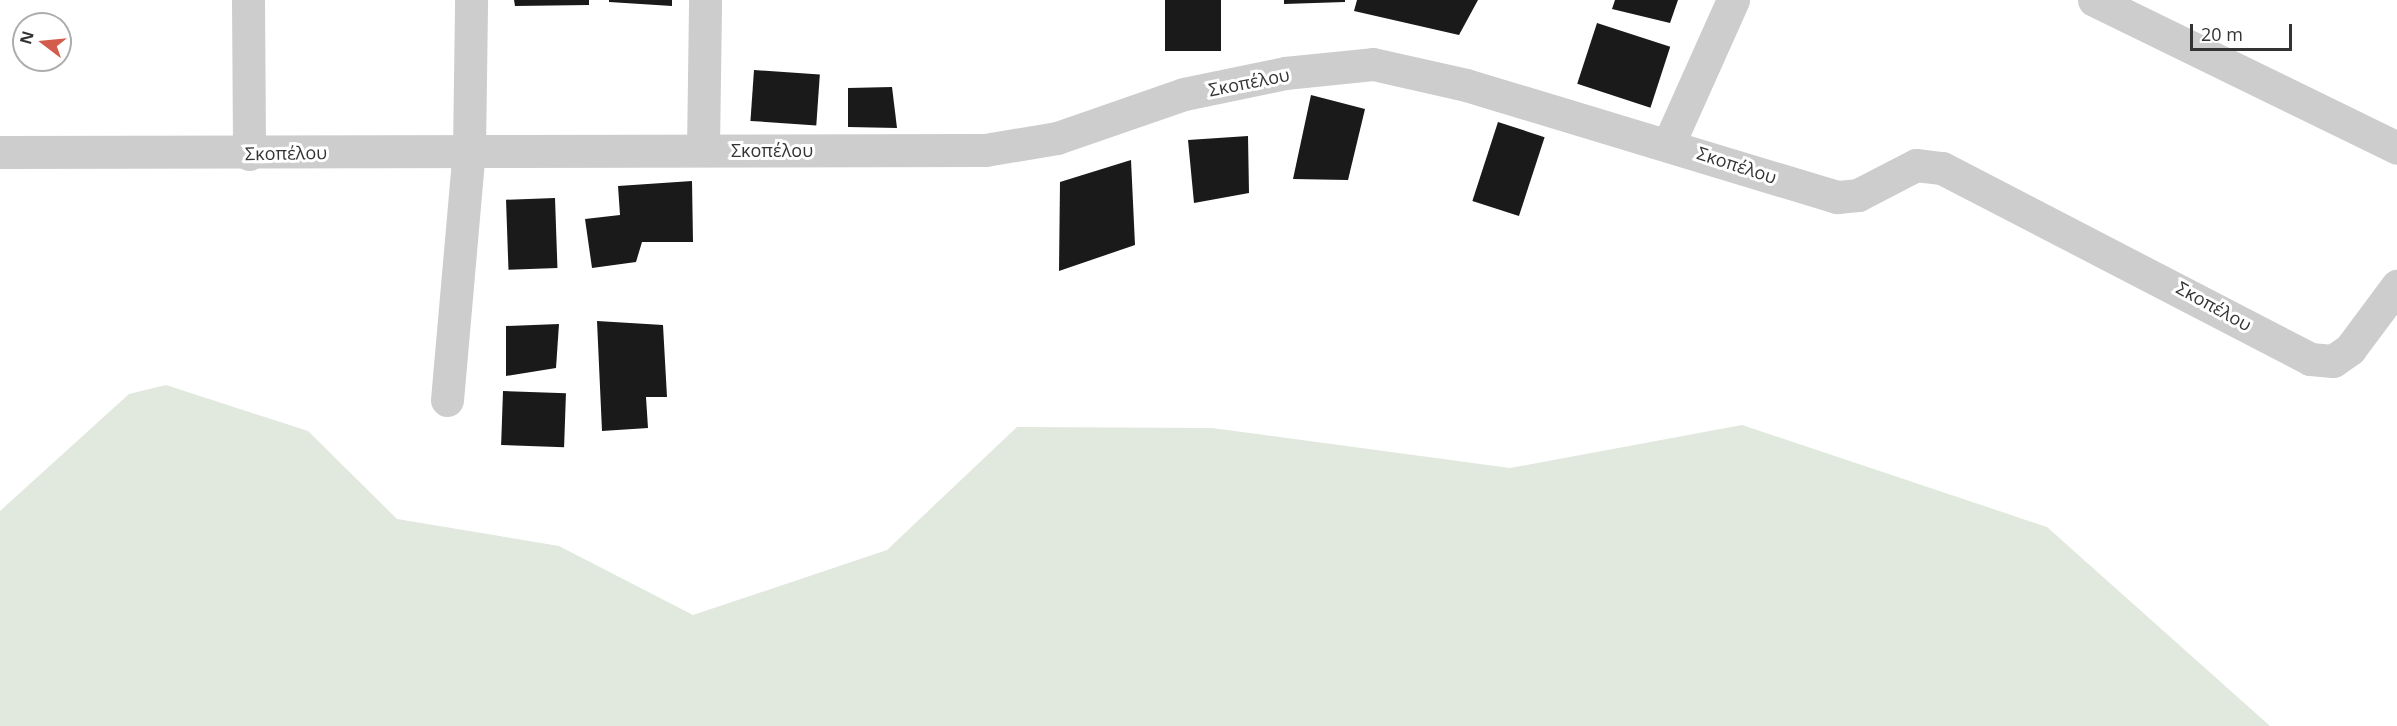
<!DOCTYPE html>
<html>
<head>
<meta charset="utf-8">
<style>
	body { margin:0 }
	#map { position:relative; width:2397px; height:726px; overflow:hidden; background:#fff; font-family:"Open Sans",sans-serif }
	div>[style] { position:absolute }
	.green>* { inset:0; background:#e1e8dd }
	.building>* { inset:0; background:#1a1a1a; transform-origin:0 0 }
	.minor>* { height:33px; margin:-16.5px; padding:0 16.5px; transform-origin:16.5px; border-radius:16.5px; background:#cdcdcd }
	span { translate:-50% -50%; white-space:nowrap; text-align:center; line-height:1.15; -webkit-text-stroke:6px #fff; paint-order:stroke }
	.street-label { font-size:18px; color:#333 }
	.north { position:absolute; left:12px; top:12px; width:60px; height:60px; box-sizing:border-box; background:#fff; border:2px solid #adadad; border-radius:50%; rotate:286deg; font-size:16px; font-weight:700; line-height:24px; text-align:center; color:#333 }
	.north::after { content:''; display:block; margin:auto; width:21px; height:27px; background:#d35c4c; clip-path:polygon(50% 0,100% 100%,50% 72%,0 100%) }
	.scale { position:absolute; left:2190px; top:24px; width:102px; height:27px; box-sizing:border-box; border:3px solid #333; border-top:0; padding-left:8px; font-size:18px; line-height:21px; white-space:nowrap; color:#333; -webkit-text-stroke:4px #fff; paint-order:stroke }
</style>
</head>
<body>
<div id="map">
	<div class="green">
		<i style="clip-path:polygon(166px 385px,308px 431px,397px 519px,559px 546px,693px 615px,887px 550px,1017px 427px,1212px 428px,1510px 468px,1742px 425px,2047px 527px,2270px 726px,0 726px,0 511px,129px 394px)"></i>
	</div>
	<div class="building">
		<i style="clip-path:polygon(514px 0,589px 0,589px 5px,515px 6px)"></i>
		<i style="clip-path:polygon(672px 0,672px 6px,609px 2px,609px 0)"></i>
		<i style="left:1165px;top:0;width:56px;height:51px"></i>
		<i style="clip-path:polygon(1284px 0,1345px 0,1345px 2px,1284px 4px)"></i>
		<i style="clip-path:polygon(1357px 0,1478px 0,1459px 35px,1354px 11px)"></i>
		<i style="clip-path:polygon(1615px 0,1678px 0,1670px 23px,1612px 9px)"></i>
		<i style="left:1597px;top:23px;width:77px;height:64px;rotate:18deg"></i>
		<i style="left:754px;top:70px;width:66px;height:51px;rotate:4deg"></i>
		<i style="clip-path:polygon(892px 87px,897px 128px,848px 127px,848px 88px)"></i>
		<i style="clip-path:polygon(1311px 95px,1365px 109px,1348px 180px,1293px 179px)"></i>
		<i style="left:1498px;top:122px;width:49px;height:83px;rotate:18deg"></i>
		<i style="clip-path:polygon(1248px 136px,1249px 193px,1194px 203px,1188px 140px)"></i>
		<i style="clip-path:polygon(1131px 160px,1135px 245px,1059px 271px,1060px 182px)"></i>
		<i style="clip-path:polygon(692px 181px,693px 242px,642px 242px,636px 262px,592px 268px,585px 219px,620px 215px,618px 186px)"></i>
		<i style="left:555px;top:198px;width:70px;height:49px;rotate:88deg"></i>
		<i style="clip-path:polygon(597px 321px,663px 325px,667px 397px,646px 397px,648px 428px,602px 431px)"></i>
		<i style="clip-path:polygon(559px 324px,556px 368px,506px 376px,506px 326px)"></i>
		<i style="left:503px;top:391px;width:63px;height:54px;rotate:2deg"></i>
	</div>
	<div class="minor">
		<i style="left:248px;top:0;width:154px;rotate:89.6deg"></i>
		<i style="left:2094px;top:0;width:337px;rotate:26deg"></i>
		<i style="left:1669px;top:143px;width:157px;rotate:-65.9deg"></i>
		<i style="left:703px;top:149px;width:149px;rotate:-89.2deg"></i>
		<i style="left:0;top:152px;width:985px;rotate:-0.12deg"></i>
		<i style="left:985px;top:150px;width:73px;rotate:-9.5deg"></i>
		<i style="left:1057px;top:138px;width:134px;rotate:-19.1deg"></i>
		<i style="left:1184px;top:94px;width:103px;rotate:-11.7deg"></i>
		<i style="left:1285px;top:73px;width:88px;rotate:-5.8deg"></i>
		<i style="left:1373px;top:64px;width:95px;rotate:12.7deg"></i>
		<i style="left:1466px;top:85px;width:388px;rotate:16.8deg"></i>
		<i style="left:1837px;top:197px;width:21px;rotate:-5deg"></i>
		<i style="left:1858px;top:195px;width:65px;rotate:-27.3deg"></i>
		<i style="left:1916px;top:165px;width:26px;rotate:7deg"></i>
		<i style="left:1942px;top:168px;width:415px;rotate:27.4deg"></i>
		<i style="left:2310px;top:359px;width:23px;rotate:5deg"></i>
		<i style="left:2333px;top:361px;width:21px;rotate:-35deg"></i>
		<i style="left:2350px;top:349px;width:79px;rotate:-53.3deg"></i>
		<i style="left:447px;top:400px;width:251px;rotate:-85deg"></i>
		<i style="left:469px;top:150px;width:150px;rotate:-89.2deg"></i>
	</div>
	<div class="street-label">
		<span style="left:1249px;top:82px;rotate:-11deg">Σκοπέλου</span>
		<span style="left:772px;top:150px">Σκοπέλου</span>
		<span style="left:286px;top:153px;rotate:-1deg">Σκοπέλου</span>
		<span style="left:1737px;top:165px;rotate:18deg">Σκοπέλου</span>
		<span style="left:2214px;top:306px;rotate:29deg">Σκοπέλου</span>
	</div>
	<div class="north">N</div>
	<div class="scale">20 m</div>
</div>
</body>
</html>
